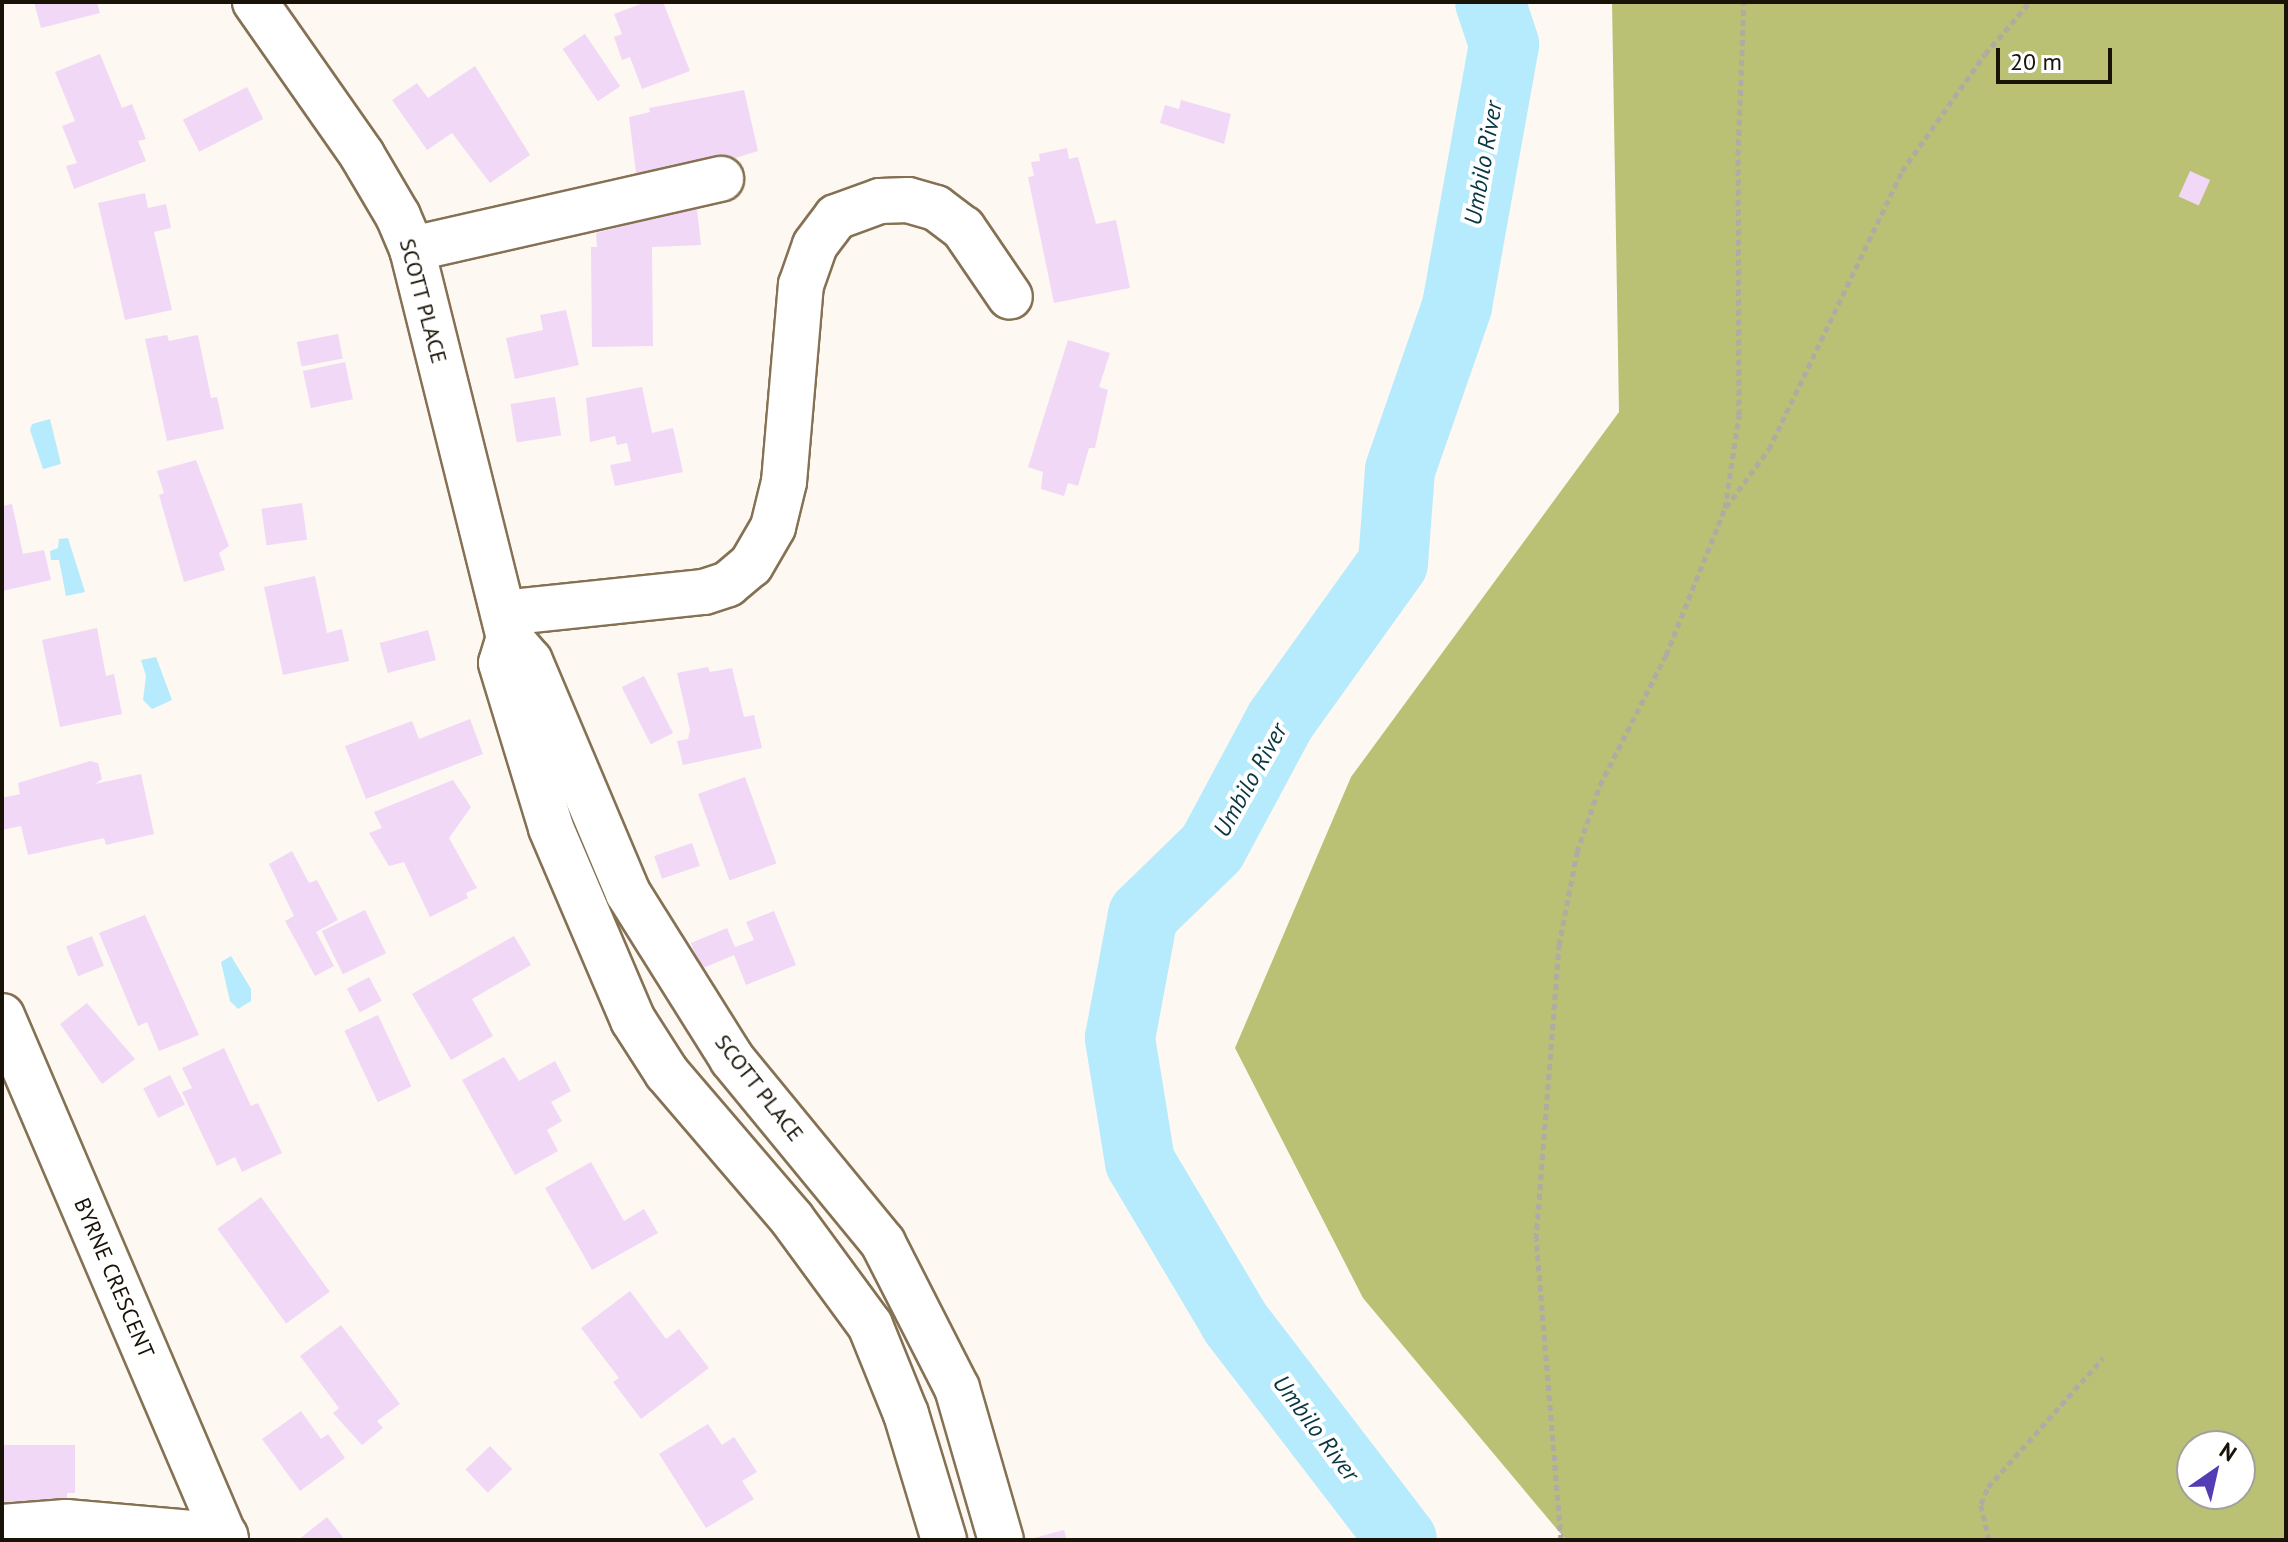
<!DOCTYPE html>
<html>
<head>
<meta charset="utf-8">
<style>
	body { margin:0 }
	#map { position:relative; width:2288px; height:1542px; overflow:hidden; background:#fdf8f2; font-family:"PT Sans",sans-serif }
	div>[style] { position:absolute }
	.forest>* { inset:0; background:#bac175 }
	.water>* { inset:0; background:#b5ebfc }
	.river>* { height:70px; margin:-35px; padding:0 35px; transform-origin:35px; border-radius:35px; background:#b5ebfc }
	.building>* { inset:0; background:#f1d8f7; transform-origin:0 0 }
	.path>* { height:5px; margin-top:-2.5px; transform-origin:0; background:repeating-linear-gradient(90deg,#b0aba3 0 6px,transparent 0 10px) }
	.roads { filter:drop-shadow(2px 0 #857153) drop-shadow(-2px 0 #857153) drop-shadow(0 2px #857153) drop-shadow(0 -2px #857153) }
	.minor>* { height:44px; margin:-22px; padding:0 22px; transform-origin:22px; border-radius:22px; background:#fff }
	span { translate:-50% -50%; white-space:nowrap; text-align:center; line-height:1.15; -webkit-text-stroke:8px #fff; paint-order:stroke }
	.street-label { font-size:22px; color:#191206 }
	.water-label { font-size:24px; color:#083642; font-style:italic }
	.frame { position:absolute; inset:0; border:4px solid #191206; pointer-events:none }
	.north { position:absolute; left:2176px; top:1430px; width:80px; height:80px; box-sizing:border-box; background:#fff; border:2px solid #a3a09b; border-radius:50%; rotate:34deg; font-size:22px; font-weight:700; line-height:32px; text-align:center; color:#191206 }
	.north::after { content:''; display:block; margin:auto; width:28px; height:36px; background:#533cb4; clip-path:polygon(50% 0,100% 100%,50% 72%,0 100%) }
	.scale { position:absolute; left:1996px; top:48px; width:116px; height:36px; box-sizing:border-box; border:4px solid #191206; border-top:0; padding-left:10px; font-size:24px; line-height:28px; white-space:nowrap; color:#191206; -webkit-text-stroke:6px #fff; paint-order:stroke }
</style>
</head>
<body>
<div id="map">
	<div class="forest">
		<i style="clip-path:polygon(evenodd,1612px 2px,2286px 2px,2286px 1540px,1566px 1540px,1363px 1298px,1235px 1048px,1351px 777px,1619px 412px,1612px 2px,2192px 1446px,2240px 1446px,2240px 1494px,2192px 1494px,2192px 1446px)"></i>
	</div>
	<div class="water">
		<i style="clip-path:polygon(50px 419px,61px 464px,43px 469px,30px 430px,32px 424px)"></i>
		<i style="clip-path:polygon(68px 538px,85px 592px,66px 596px,59px 560px,51px 560px,50px 551px,58px 548px,59px 539px)"></i>
		<i style="clip-path:polygon(156px 657px,172px 700px,152px 709px,143px 700px,146px 676px,141px 660px)"></i>
		<i style="clip-path:polygon(231px 956px,251px 989px,251px 1001px,238px 1009px,230px 1001px,221px 962px)"></i>
	</div>
	<div class="river">
		<i style="left:1402px;top:1540px;width:275px;rotate:-127.5deg"></i>
		<i style="left:1235px;top:1322px;width:186px;rotate:-120.7deg"></i>
		<i style="left:1140px;top:1162px;width:126px;rotate:-99.2deg"></i>
		<i style="left:1120px;top:1038px;width:125px;rotate:-79.4deg"></i>
		<i style="left:1143px;top:915px;width:96px;rotate:-44.2deg"></i>
		<i style="left:1212px;top:848px;width:144px;rotate:-61.8deg"></i>
		<i style="left:1280px;top:721px;width:194px;rotate:-54.4deg"></i>
		<i style="left:1393px;top:563px;width:93px;rotate:-85.7deg"></i>
		<i style="left:1400px;top:470px;width:174px;rotate:-70.8deg"></i>
		<i style="left:1457px;top:306px;width:266px;rotate:-79.8deg"></i>
		<i style="left:1504px;top:44px;width:44px;rotate:-108.4deg"></i>
	</div>
	<div class="building">
		<i style="clip-path:polygon(34px 2px,97px 2px,100px 13px,41px 28px)"></i>
		<i style="clip-path:polygon(646px 2px,663px 2px,690px 71px,642px 89px,630px 57px,622px 60px,614px 37px,622px 34px,614px 14px)"></i>
		<i style="left:585px;top:34px;width:63px;height:27px;rotate:56deg"></i>
		<i style="clip-path:polygon(100px 54px,122px 108px,132px 104px,146px 139px,138px 141px,146px 161px,74px 189px,66px 166px,77px 163px,62px 126px,75px 121px,55px 72px)"></i>
		<i style="clip-path:polygon(475px 66px,530px 155px,490px 183px,452px 133px,427px 150px,392px 100px,417px 83px,428px 98px)"></i>
		<i style="left:247px;top:87px;width:36px;height:72px;rotate:63deg"></i>
		<i style="clip-path:polygon(744px 90px,758px 151px,706px 167px,636px 173px,629px 117px,650px 112px,649px 108px)"></i>
		<i style="clip-path:polygon(1181px 100px,1231px 114px,1224px 144px,1160px 123px,1165px 105px,1179px 109px)"></i>
		<i style="clip-path:polygon(1067px 148px,1069px 159px,1078px 157px,1096px 224px,1116px 220px,1130px 288px,1054px 303px,1028px 177px,1034px 176px,1031px 162px,1040px 161px,1039px 154px)"></i>
		<i style="left:2190px;top:171px;width:22px;height:28px;rotate:24deg"></i>
		<i style="clip-path:polygon(145px 193px,148px 208px,166px 204px,171px 228px,154px 232px,172px 310px,125px 320px,98px 203px)"></i>
		<i style="clip-path:polygon(697px 209px,701px 245px,652px 247px,653px 346px,592px 347px,591px 247px,597px 247px,596px 233px,659px 217px,659px 213px)"></i>
		<i style="clip-path:polygon(566px 310px,579px 365px,515px 379px,506px 338px,543px 330px,540px 315px)"></i>
		<i style="left:338px;top:334px;width:25px;height:42px;rotate:79deg"></i>
		<i style="clip-path:polygon(167px 335px,169px 341px,198px 335px,211px 398px,217px 397px,224px 429px,167px 441px,145px 339px)"></i>
		<i style="clip-path:polygon(1068px 340px,1110px 353px,1099px 387px,1108px 390px,1095px 448px,1089px 448px,1078px 486px,1068px 483px,1064px 496px,1041px 489px,1043px 472px,1028px 467px)"></i>
		<i style="left:345px;top:362px;width:38px;height:43px;rotate:78deg"></i>
		<i style="clip-path:polygon(642px 387px,652px 433px,673px 428px,683px 472px,615px 486px,610px 465px,631px 461px,627px 443px,617px 445px,615px 436px,590px 442px,586px 398px)"></i>
		<i style="left:555px;top:397px;width:39px;height:45px;rotate:81deg"></i>
		<i style="clip-path:polygon(196px 460px,229px 546px,219px 553px,225px 570px,184px 582px,159px 495px,164px 493px,157px 471px)"></i>
		<i style="left:302px;top:503px;width:37px;height:41px;rotate:82deg"></i>
		<i style="clip-path:polygon(12px 504px,23px 554px,44px 550px,51px 580px,2px 591px,2px 506px)"></i>
		<i style="clip-path:polygon(315px 576px,327px 633px,342px 629px,349px 661px,283px 675px,264px 587px)"></i>
		<i style="clip-path:polygon(97px 628px,106px 676px,114px 674px,122px 714px,60px 727px,42px 640px)"></i>
		<i style="left:428px;top:630px;width:31px;height:50px;rotate:75deg"></i>
		<i style="clip-path:polygon(708px 667px,710px 672px,732px 668px,744px 717px,754px 715px,762px 748px,683px 765px,677px 741px,688px 739px,690px 730px,677px 673px)"></i>
		<i style="left:644px;top:676px;width:64px;height:25px;rotate:63deg"></i>
		<i style="clip-path:polygon(470px 719px,483px 754px,366px 799px,345px 746px,412px 721px,419px 739px)"></i>
		<i style="clip-path:polygon(90px 761px,98px 763px,102px 779px,95px 784px,141px 774px,154px 834px,106px 845px,104px 838px,28px 855px,21px 826px,2px 830px,2px 798px,20px 794px,18px 783px)"></i>
		<i style="left:745px;top:777px;width:92px;height:50px;rotate:70deg"></i>
		<i style="clip-path:polygon(453px 780px,471px 807px,449px 838px,477px 888px,466px 893px,468px 898px,430px 917px,404px 862px,389px 866px,369px 833px,382px 828px,374px 812px)"></i>
		<i style="left:692px;top:843px;width:24px;height:40px;rotate:71deg"></i>
		<i style="clip-path:polygon(292px 851px,309px 883px,317px 880px,338px 920px,316px 932px,334px 966px,315px 976px,285px 921px,294px 916px,269px 864px)"></i>
		<i style="left:365px;top:910px;width:48px;height:48px;rotate:64deg"></i>
		<i style="clip-path:polygon(774px 911px,796px 965px,746px 985px,734px 955px,701px 969px,691px 943px,727px 928px,735px 947px,754px 940px,746px 922px)"></i>
		<i style="clip-path:polygon(145px 915px,199px 1035px,159px 1051px,147px 1022px,138px 1026px,99px 933px)"></i>
		<i style="left:92px;top:936px;width:32px;height:28px;rotate:68deg"></i>
		<i style="clip-path:polygon(514px 936px,531px 965px,472px 999px,493px 1036px,451px 1060px,412px 994px)"></i>
		<i style="left:369px;top:977px;width:27px;height:25px;rotate:62deg"></i>
		<i style="clip-path:polygon(87px 1003px,135px 1059px,102px 1084px,60px 1024px)"></i>
		<i style="left:378px;top:1015px;width:79px;height:37px;rotate:65deg"></i>
		<i style="clip-path:polygon(224px 1048px,251px 1106px,258px 1103px,282px 1153px,242px 1172px,235px 1157px,217px 1166px,182px 1092px,192px 1088px,182px 1068px)"></i>
		<i style="clip-path:polygon(504px 1057px,519px 1081px,555px 1061px,571px 1091px,551px 1102px,562px 1121px,547px 1130px,558px 1151px,515px 1175px,462px 1080px)"></i>
		<i style="left:170px;top:1075px;width:33px;height:30px;rotate:63deg"></i>
		<i style="clip-path:polygon(591px 1162px,624px 1221px,644px 1209px,658px 1233px,592px 1270px,545px 1188px)"></i>
		<i style="left:261px;top:1197px;width:117px;height:54px;rotate:54deg"></i>
		<i style="clip-path:polygon(630px 1291px,666px 1339px,679px 1329px,709px 1368px,641px 1419px,613px 1382px,619px 1378px,581px 1328px)"></i>
		<i style="clip-path:polygon(341px 1325px,400px 1404px,377px 1421px,383px 1428px,362px 1445px,333px 1413px,339px 1408px,300px 1356px)"></i>
		<i style="clip-path:polygon(301px 1411px,321px 1439px,328px 1434px,345px 1458px,300px 1491px,262px 1439px)"></i>
		<i style="clip-path:polygon(708px 1424px,722px 1445px,734px 1437px,757px 1472px,742px 1481px,754px 1499px,706px 1528px,659px 1454px)"></i>
		<i style="clip-path:polygon(2px 1445px,75px 1445px,75px 1493px,67px 1493px,67px 1505px,2px 1505px)"></i>
		<i style="left:490px;top:1446px;width:32px;height:34px;rotate:46deg"></i>
		<i style="clip-path:polygon(327px 1517px,345px 1540px,298px 1540px)"></i>
		<i style="clip-path:polygon(1064px 1530px,1067px 1540px,1030px 1540px,1030px 1539px)"></i>
	</div>
	<div class="path">
		<i style="left:1726px;top:507px;width:72px;rotate:-53.4deg"></i>
		<i style="left:1769px;top:449px;width:308px;rotate:-64.4deg"></i>
		<i style="left:1902px;top:171px;width:143px;rotate:-54.6deg"></i>
		<i style="left:1985px;top:54px;width:69px;rotate:-49.1deg"></i>
		<i style="left:1561px;top:1540px;width:302px;rotate:-94.7deg"></i>
		<i style="left:1536px;top:1239px;width:295px;rotate:-85.5deg"></i>
		<i style="left:1559px;top:945px;width:95px;rotate:-79deg"></i>
		<i style="left:1577px;top:852px;width:71px;rotate:-71.1deg"></i>
		<i style="left:1600px;top:785px;width:146px;rotate:-63.1deg"></i>
		<i style="left:1666px;top:655px;width:158px;rotate:-68.1deg"></i>
		<i style="left:1725px;top:508px;width:94px;rotate:-81.4deg"></i>
		<i style="left:1739px;top:415px;width:260px;rotate:-90.2deg"></i>
		<i style="left:1738px;top:155px;width:153px;rotate:-87.8deg"></i>
		<i style="left:1989px;top:1540px;width:37px;rotate:-103deg"></i>
		<i style="left:1981px;top:1504px;width:18px;rotate:-68deg"></i>
		<i style="left:1988px;top:1487px;width:173px;rotate:-48.3deg"></i>
	</div>
	<div class="roads">
		<div class="minor">
			<i style="left:255px;top:2px;width:187px;rotate:55deg"></i>
			<i style="left:362px;top:155px;width:71px;rotate:59.5deg"></i>
			<i style="left:398px;top:216px;width:36px;rotate:67deg"></i>
			<i style="left:412px;top:249px;width:400px;rotate:76deg"></i>
			<i style="left:509px;top:637px;width:32px;rotate:49deg"></i>
			<i style="left:530px;top:661px;width:252px;rotate:67.1deg"></i>
			<i style="left:628px;top:893px;width:196px;rotate:57.9deg"></i>
			<i style="left:732px;top:1059px;width:238px;rotate:50.6deg"></i>
			<i style="left:883px;top:1243px;width:163px;rotate:63deg"></i>
			<i style="left:957px;top:1388px;width:158px;rotate:73.9deg"></i>
			<i style="left:412px;top:249px;width:317px;rotate:-12.8deg"></i>
			<i style="left:503px;top:613px;width:202px;rotate:-6deg"></i>
			<i style="left:704px;top:592px;width:25px;rotate:-18deg"></i>
			<i style="left:728px;top:584px;width:30px;rotate:-40deg"></i>
			<i style="left:751px;top:565px;width:44px;rotate:-59.9deg"></i>
			<i style="left:773px;top:527px;width:46px;rotate:-76.3deg"></i>
			<i style="left:784px;top:482px;width:198px;rotate:-85.1deg"></i>
			<i style="left:801px;top:285px;width:42px;rotate:-70.7deg"></i>
			<i style="left:815px;top:245px;width:35px;rotate:-53deg"></i>
			<i style="left:836px;top:217px;width:47px;rotate:-20deg"></i>
			<i style="left:880px;top:201px;width:28px;rotate:-2deg"></i>
			<i style="left:908px;top:200px;width:29px;rotate:16deg"></i>
			<i style="left:936px;top:208px;width:34px;rotate:37deg"></i>
			<i style="left:963px;top:228px;width:83px;rotate:55.7deg"></i>
			<i style="left:509px;top:637px;width:27px;rotate:107deg"></i>
			<i style="left:501px;top:663px;width:172px;rotate:73.1deg"></i>
			<i style="left:551px;top:828px;width:209px;rotate:66.9deg"></i>
			<i style="left:633px;top:1020px;width:63px;rotate:57.3deg"></i>
			<i style="left:667px;top:1073px;width:192px;rotate:49.4deg"></i>
			<i style="left:792px;top:1219px;width:132px;rotate:53.7deg"></i>
			<i style="left:870px;top:1325px;width:96px;rotate:68deg"></i>
			<i style="left:906px;top:1414px;width:132px;rotate:73.2deg"></i>
			<i style="left:2px;top:1016px;width:570px;rotate:66.85deg"></i>
			<i style="left:2px;top:1527px;width:64px;rotate:-4.5deg"></i>
			<i style="left:66px;top:1522px;width:160px;rotate:5deg"></i>
		</div>
	</div>
	<div class="street-label">
		<span style="left:423px;top:301px;rotate:75deg">SCOTT PLACE</span>
		<span style="left:759px;top:1088px;rotate:52deg">SCOTT PLACE</span>
		<span style="left:114px;top:1278px;rotate:67deg">BYRNE CRESCENT</span>
	</div>
	<div class="water-label">
		<span style="left:1483px;top:163px;rotate:-80deg">Umbilo River</span>
		<span style="left:1250px;top:780px;rotate:-61deg">Umbilo River</span>
		<span style="left:1316px;top:1428px;rotate:53deg">Umbilo River</span>
	</div>
	<div class="frame"></div>
	<div class="north">N</div>
	<div class="scale">20 m</div>
</div>
</body>
</html>
